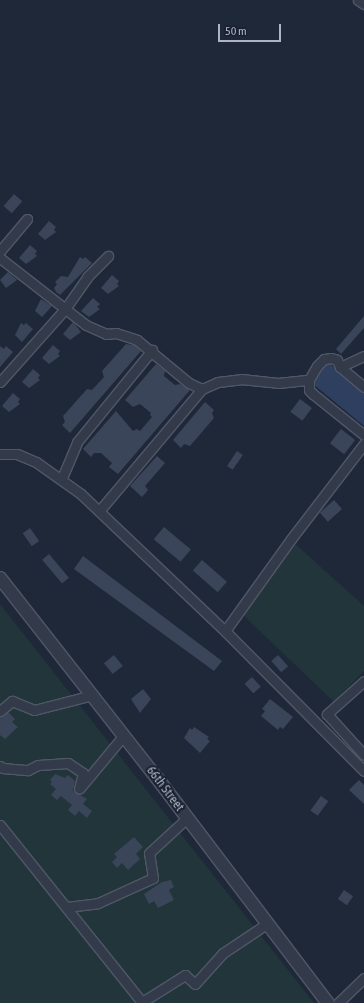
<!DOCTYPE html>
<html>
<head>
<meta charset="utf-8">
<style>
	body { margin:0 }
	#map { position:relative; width:364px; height:1003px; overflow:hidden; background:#1f2839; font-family:"Asap Condensed",sans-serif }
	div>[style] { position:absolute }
	.green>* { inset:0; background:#21353a }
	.water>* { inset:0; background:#2f3f60 }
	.building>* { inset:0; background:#3b4559; transform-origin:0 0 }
	.roads { filter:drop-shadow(1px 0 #505767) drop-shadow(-1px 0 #505767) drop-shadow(0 1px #505767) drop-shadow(0 -1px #505767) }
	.minor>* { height:9px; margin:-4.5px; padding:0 4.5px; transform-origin:4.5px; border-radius:4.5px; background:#333a49 }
	.tertiary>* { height:12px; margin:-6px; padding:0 6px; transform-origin:6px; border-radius:6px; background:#333a49 }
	span { translate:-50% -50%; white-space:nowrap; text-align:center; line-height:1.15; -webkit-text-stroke:4px #181f2e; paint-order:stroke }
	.street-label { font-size:13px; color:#adb4c6 }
	.scale { position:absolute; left:218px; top:24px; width:63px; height:18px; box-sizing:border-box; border:2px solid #adb4c6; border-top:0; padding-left:5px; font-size:12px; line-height:14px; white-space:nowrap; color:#adb4c6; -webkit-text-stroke:3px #181f2e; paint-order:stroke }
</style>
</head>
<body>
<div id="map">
	<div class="green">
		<i style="clip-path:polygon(292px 541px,364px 606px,364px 671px,334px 702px,242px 614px)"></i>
		<i style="clip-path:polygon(0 604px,314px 1003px,0 1003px)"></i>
	</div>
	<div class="water">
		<i style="clip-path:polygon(330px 364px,364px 392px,364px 426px,313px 384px,315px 374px,323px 365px)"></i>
	</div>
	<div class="building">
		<i style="left:14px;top:194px;width:11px;height:16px;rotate:41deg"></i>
		<i style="clip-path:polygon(49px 221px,56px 227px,54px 230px,56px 232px,45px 240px,38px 234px)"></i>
		<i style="clip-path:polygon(30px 245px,37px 251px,35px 254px,37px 256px,26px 264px,19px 258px)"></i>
		<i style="clip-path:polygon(80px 257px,83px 259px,85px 257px,92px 263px,60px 295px,56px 292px,54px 288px,57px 284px,55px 282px,61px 276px,68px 277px)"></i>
		<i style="clip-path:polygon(8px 272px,17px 280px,6px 288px,0 280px)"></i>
		<i style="clip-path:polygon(112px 275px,119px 281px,117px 284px,119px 286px,108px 294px,101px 288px)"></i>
		<i style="clip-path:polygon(93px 298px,100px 304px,97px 307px,100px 309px,89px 317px,81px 311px)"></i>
		<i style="clip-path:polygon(41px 299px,52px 306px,42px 317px,35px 311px)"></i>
		<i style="clip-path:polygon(364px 316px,364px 328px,341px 354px,336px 349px)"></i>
		<i style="clip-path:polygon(73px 322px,81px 332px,70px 340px,63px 334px)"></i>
		<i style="clip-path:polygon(21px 323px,24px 325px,26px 323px,33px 329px,22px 342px,15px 335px)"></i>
		<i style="clip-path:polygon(126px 344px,134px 345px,141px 351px,70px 433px,62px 425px,65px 422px,63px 416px,87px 389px,92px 390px,104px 377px,102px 371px)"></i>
		<i style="clip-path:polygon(53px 345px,60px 351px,58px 354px,60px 356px,49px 364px,42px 358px)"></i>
		<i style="clip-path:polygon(0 346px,4px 349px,6px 346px,13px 352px,0 367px)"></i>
		<i style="clip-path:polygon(156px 364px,165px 371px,164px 376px,175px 385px,180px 384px,190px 390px,118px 474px,109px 467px,112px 463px,101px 453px,94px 453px,91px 457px,83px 449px,116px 411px,133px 431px,137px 429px,140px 431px,152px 417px,150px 415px,151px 413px,140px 404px,133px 407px,125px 400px)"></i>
		<i style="clip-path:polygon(33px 369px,40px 375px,38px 378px,40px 380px,29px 388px,22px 382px)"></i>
		<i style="clip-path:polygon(13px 393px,20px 399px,18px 402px,20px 404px,9px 412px,2px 406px)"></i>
		<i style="left:300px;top:399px;width:15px;height:16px;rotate:37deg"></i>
		<i style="clip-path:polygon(205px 402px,214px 410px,212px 413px,214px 418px,190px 446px,184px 444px,181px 448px,173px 440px)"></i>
		<i style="left:341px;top:429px;width:18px;height:18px;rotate:38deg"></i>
		<i style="left:237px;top:451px;width:7px;height:18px;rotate:34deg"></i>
		<i style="clip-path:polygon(157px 456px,165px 463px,145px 486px,148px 490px,142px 497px,130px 486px)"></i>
		<i style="left:334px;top:500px;width:12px;height:19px;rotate:48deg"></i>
		<i style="left:164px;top:527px;width:35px;height:16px;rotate:40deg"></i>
		<i style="left:30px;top:528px;width:16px;height:9px;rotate:55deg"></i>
		<i style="left:49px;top:554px;width:31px;height:9px;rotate:50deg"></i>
		<i style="clip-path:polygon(83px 556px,222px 661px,214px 671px,74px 569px)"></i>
		<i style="left:202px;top:560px;width:33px;height:14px;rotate:41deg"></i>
		<i style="left:114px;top:655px;width:14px;height:13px;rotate:51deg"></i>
		<i style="left:278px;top:655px;width:15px;height:9px;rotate:48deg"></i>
		<i style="left:252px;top:677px;width:13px;height:10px;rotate:48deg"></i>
		<i style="clip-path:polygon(143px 689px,151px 699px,140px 713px,131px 699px)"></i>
		<i style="clip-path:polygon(270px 699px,293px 717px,283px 729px,280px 727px,278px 730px,261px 716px,265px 711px,262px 709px)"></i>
		<i style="clip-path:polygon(8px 712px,15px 719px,12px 722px,18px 727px,5px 739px,0 735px,0 717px)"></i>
		<i style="clip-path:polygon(194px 727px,209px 737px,207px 739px,210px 741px,200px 753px,184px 738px,190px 728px,192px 730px)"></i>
		<i style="clip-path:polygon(55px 774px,65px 778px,68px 775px,75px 781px,73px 791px,87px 799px,83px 804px,92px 811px,87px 818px,79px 811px,75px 816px,68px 810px,72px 805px,61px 796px,57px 800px,51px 795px,56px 789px,50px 784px,52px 782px,50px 780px)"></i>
		<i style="clip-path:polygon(359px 780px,364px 785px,364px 804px,349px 790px)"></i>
		<i style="left:321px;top:796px;width:9px;height:18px;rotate:36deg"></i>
		<i style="clip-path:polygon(134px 837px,143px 847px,136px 854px,140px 859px,128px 870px,122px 863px,117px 868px,112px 862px,117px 857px,114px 854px)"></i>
		<i style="clip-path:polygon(171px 880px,174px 887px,169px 890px,174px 900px,158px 908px,154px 901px,149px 904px,144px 894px,162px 882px)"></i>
		<i style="left:344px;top:890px;width:11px;height:11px;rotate:34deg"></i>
	</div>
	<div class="roads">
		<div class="minor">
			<i style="left:358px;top:0;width:7px;rotate:34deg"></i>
			<i style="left:0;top:251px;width:42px;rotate:-49.8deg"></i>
			<i style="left:0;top:258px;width:109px;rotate:37.9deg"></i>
			<i style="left:86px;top:325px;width:22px;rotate:24deg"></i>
			<i style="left:106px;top:334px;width:10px;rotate:-6deg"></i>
			<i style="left:116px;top:333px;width:22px;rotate:18deg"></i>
			<i style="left:137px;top:340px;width:67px;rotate:39.6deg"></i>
			<i style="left:189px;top:383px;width:14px;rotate:25deg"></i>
			<i style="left:202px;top:389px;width:17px;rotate:-24deg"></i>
			<i style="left:218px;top:382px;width:23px;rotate:-7deg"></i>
			<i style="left:241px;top:379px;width:37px;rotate:6deg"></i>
			<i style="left:278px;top:383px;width:31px;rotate:-6deg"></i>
			<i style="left:340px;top:367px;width:26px;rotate:-25deg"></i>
			<i style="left:0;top:382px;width:98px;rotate:-48.3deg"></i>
			<i style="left:65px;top:309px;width:39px;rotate:-55deg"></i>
			<i style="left:87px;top:277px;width:30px;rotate:-45deg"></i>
			<i style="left:364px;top:387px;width:31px;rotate:-140deg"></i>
			<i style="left:340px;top:367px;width:8px;rotate:-113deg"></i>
			<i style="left:337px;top:360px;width:6px;rotate:-162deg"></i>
			<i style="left:331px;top:358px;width:7px;rotate:172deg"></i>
			<i style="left:324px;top:359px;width:10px;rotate:135deg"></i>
			<i style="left:317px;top:366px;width:16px;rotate:120deg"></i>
			<i style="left:309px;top:380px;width:10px;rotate:90deg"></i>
			<i style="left:309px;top:390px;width:6px;rotate:45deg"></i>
			<i style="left:313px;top:394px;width:65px;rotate:38.8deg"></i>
			<i style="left:0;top:454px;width:17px"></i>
			<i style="left:17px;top:454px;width:21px;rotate:23deg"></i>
			<i style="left:36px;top:462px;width:55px;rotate:35.4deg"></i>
			<i style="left:81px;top:494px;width:199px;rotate:43.6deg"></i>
			<i style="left:225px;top:631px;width:197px;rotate:45.2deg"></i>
			<i style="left:62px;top:478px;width:39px;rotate:-67deg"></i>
			<i style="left:77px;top:442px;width:119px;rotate:-50.8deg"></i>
			<i style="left:100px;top:510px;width:158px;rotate:-49.9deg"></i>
			<i style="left:225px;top:631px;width:113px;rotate:-54.3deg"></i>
			<i style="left:291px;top:539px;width:120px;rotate:-52.5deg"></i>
			<i style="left:364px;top:681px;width:50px;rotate:138.3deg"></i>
			<i style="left:327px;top:714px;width:55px;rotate:47.9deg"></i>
			<i style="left:0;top:711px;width:16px;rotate:-40deg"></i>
			<i style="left:12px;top:701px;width:24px;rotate:22deg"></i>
			<i style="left:34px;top:710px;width:61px;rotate:-14.3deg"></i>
			<i style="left:0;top:766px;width:4px;rotate:34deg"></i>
			<i style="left:3px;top:768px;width:25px;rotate:5deg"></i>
			<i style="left:28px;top:770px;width:11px;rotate:-27deg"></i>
			<i style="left:38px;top:765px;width:30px;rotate:-4deg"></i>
			<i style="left:68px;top:763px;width:18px;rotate:34deg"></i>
			<i style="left:83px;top:773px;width:16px;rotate:104deg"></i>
			<i style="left:80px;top:788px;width:69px;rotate:-50.3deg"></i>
			<i style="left:0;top:825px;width:227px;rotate:51.3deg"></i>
			<i style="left:142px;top:1002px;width:51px;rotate:-32.1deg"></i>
			<i style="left:185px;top:975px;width:13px;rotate:42deg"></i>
			<i style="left:195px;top:984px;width:42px;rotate:-47.9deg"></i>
			<i style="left:223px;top:953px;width:54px;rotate:-33.7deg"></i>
			<i style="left:67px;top:907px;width:31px;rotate:-7deg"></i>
			<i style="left:98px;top:903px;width:60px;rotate:-24.4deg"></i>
			<i style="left:153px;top:878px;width:25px;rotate:-99deg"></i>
			<i style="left:149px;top:853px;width:52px;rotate:-42.6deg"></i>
			<i style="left:338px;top:1003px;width:36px;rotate:-44deg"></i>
		</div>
		<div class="tertiary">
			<i style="left:0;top:578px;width:254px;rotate:51.9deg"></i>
			<i style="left:157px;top:778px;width:283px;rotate:52.8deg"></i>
		</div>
	</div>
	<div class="street-label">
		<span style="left:165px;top:789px;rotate:53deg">66th Street</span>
	</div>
	<div class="scale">50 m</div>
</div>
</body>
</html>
